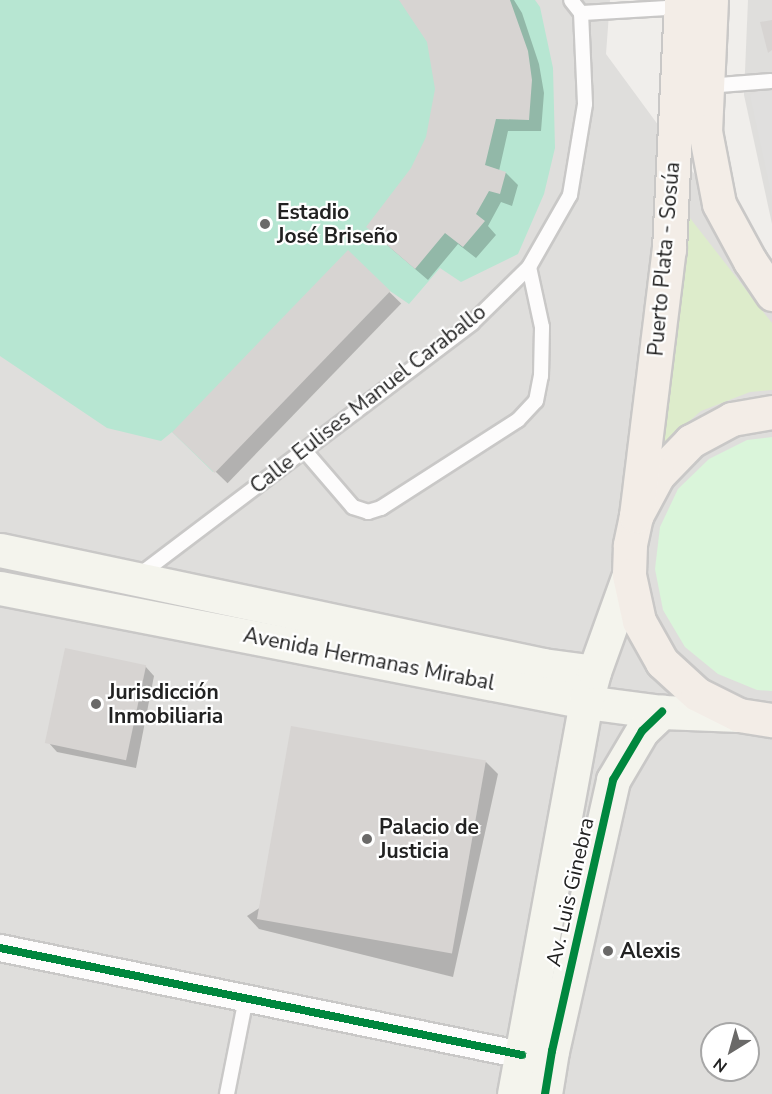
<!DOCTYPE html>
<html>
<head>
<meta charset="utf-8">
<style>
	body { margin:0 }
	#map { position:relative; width:772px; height:1094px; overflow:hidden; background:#f0eeeb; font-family:"Nunito Sans",sans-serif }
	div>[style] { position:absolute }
	.residential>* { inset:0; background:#dfdedc }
	.grass>* { inset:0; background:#ddeccb }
	.park>* { inset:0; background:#daf5da }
	.pitch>* { inset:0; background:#b7e6d2 }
	.parking>* { inset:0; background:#e0dfde }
	.shadow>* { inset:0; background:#0003; transform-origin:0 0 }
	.building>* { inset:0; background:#d7d4d2; transform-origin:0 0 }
	.roads { filter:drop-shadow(2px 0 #c9c8c7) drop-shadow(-2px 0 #c9c8c7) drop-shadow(0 2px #c9c8c7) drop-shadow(0 -2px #c9c8c7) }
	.lane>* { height:14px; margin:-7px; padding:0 7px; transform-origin:7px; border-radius:7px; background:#fdfcfc }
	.street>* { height:26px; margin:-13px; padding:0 13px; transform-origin:13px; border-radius:13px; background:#fdfcfc }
	.secondary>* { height:33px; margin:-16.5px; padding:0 16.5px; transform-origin:16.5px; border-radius:16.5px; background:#f4f4ed }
	.primary>* { height:33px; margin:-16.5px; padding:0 16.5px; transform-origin:16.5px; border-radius:16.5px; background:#f3ede7 }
	.cycleway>* { height:8px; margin:-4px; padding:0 4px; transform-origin:4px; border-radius:4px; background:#00873e }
	.dots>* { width:16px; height:16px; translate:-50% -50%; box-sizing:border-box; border:3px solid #fff; border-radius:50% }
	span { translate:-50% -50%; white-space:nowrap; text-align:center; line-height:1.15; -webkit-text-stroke:4.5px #fff; paint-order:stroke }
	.poi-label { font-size:21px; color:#222; font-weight:700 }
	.left { translate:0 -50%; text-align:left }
	.street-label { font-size:21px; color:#222 }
	.north { position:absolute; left:700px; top:1022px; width:60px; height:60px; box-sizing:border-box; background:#fff; border:2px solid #a7a7a7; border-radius:50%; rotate:217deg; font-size:16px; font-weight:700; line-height:24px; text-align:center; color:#222 }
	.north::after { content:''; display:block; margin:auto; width:21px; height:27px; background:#6a6968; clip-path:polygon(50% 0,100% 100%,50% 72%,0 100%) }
</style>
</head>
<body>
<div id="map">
	<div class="residential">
		<i style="clip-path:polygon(evenodd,0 0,610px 0,606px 54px,772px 280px,772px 1094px,0 1094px,0 0,712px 1034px,748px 1034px,748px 1070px,712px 1070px,712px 1034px)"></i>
		<i style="clip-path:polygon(748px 0,772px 0,772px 224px,744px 95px)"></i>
	</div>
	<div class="grass">
		<i style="clip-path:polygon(686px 213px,772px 323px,772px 390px,750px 392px,701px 411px,664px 443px)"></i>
	</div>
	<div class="park">
		<i style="clip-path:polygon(772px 437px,772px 691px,757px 690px,718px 674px,685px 647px,663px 610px,655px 569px,660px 527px,678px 489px,709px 459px,747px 440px)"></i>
	</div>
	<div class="pitch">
		<i style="clip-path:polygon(0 0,535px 0,540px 7px,553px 68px,555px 148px,544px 194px,518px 254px,461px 282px,440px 268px,409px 304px,390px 291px,213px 472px,172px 432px,161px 441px,107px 428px,0 356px)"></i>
	</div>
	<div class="parking">
		<i style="clip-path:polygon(772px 84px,772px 197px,750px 95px)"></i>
	</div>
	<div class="shadow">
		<i style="clip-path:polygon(401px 0,514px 0,522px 13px,539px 64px,544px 93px,541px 131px,508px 131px,499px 171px,506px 173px,518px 185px,512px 206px,501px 202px,488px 226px,496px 235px,476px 258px,458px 244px,428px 280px,380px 239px,427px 137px,436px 89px,428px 41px)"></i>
		<i style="left:348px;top:252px;width:74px;height:250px;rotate:44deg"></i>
		<i style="clip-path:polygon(145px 666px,154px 676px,136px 768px,57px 752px,48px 742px)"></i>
		<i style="clip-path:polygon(486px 762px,498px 774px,453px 977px,259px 929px,247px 916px)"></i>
	</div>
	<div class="building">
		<i style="clip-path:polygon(399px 0,510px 0,528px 51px,532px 80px,529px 120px,496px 119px,485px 165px,506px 172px,500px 194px,489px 191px,476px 214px,485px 221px,463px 247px,445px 233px,415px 269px,366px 227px,411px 168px,426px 137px,435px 89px,427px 42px)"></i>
		<i style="clip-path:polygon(772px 20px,772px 50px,768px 53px,760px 22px)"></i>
		<i style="left:348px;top:250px;width:59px;height:253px;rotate:44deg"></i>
		<i style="left:65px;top:648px;width:83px;height:97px;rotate:12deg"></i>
		<i style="left:291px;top:726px;width:198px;height:196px;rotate:10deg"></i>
	</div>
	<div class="roads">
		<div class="lane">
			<i style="left:581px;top:13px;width:100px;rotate:-3.4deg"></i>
			<i style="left:707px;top:86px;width:64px;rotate:-4.5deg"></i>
			<i style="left:304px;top:450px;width:75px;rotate:49.3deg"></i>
			<i style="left:353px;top:507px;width:16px;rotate:18deg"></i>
			<i style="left:368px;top:512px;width:14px;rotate:-17deg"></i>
			<i style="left:381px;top:508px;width:163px;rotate:-32.7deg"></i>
			<i style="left:518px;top:420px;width:26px;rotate:-47deg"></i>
			<i style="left:536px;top:401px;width:25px;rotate:-79deg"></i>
			<i style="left:541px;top:376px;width:49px;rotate:-88.8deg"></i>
			<i style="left:542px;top:327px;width:61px;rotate:-102.2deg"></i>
			<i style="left:138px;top:576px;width:419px;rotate:-37.1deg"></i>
			<i style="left:472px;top:323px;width:80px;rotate:-44.5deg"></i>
			<i style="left:529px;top:267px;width:83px;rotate:-60.3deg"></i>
			<i style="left:570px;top:195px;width:92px;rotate:-80.6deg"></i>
			<i style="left:585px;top:104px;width:91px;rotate:-92.5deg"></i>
			<i style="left:581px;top:13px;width:16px;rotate:-128deg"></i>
			<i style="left:227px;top:1094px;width:98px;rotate:-78.8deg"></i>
		</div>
		<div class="street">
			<i style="left:0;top:948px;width:533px;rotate:11.58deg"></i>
		</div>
		<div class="secondary">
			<i style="left:0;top:550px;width:555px;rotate:11.96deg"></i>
			<i style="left:543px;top:665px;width:51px;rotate:7.8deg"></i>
			<i style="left:0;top:588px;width:597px;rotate:11.01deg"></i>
			<i style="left:586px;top:702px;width:77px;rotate:7.5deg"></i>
			<i style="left:662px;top:712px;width:77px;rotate:2.2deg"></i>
			<i style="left:514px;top:1094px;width:399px;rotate:-79.6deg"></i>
			<i style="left:586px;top:702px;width:31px;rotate:-75deg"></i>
			<i style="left:594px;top:672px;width:103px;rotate:-70.2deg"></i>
			<i style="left:545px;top:1094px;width:44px;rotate:-80.8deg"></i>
			<i style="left:552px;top:1051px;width:278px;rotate:-77.3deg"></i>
			<i style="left:613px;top:780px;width:57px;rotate:-59.4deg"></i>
			<i style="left:642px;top:731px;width:28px;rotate:-44deg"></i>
		</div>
		<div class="primary">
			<i style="left:711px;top:0;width:131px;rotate:92.6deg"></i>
			<i style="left:705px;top:131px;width:74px;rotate:79.1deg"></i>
			<i style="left:719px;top:204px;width:65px;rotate:61.5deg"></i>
			<i style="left:750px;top:261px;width:40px;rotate:56deg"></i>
			<i style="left:772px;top:412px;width:41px;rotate:170.1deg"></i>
			<i style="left:732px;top:419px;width:47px;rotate:151.8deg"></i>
			<i style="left:691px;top:441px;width:47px;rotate:134.1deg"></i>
			<i style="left:658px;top:475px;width:47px;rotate:118.2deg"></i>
			<i style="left:636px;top:516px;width:30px;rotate:102deg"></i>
			<i style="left:630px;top:545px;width:30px;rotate:92deg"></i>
			<i style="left:629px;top:575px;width:47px;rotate:77.7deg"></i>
			<i style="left:639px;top:621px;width:47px;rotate:60.7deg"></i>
			<i style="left:662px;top:662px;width:47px;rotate:42.4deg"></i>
			<i style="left:697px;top:694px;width:47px;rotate:26.6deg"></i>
			<i style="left:739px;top:715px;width:33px;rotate:9deg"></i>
			<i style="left:636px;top:516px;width:269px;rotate:-83deg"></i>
			<i style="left:669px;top:249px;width:249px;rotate:-87.2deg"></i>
		</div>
	</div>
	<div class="cycleway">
		<i style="left:0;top:948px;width:533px;rotate:11.58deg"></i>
		<i style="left:545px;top:1094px;width:44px;rotate:-80.8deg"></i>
		<i style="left:552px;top:1051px;width:278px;rotate:-77.3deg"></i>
		<i style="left:613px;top:780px;width:57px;rotate:-59.4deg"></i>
		<i style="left:642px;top:731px;width:28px;rotate:-44deg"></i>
	</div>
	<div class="dots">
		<i style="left:265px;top:224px;background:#6a6968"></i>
		<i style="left:96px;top:704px;background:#6a6968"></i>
		<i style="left:367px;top:839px;background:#6a6968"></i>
		<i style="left:608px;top:951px;background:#6a6968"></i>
	</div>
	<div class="poi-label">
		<span class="left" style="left:277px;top:224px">Estadio<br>José Briseño</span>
		<span class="left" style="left:108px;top:704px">Jurisdicción<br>Inmobiliaria</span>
		<span class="left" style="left:379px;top:839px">Palacio de<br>Justicia</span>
		<span class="left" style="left:620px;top:951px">Alexis</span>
	</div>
	<div class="street-label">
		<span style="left:664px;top:259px;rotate:-85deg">Puerto Plata - Sosúa</span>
		<span style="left:368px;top:399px;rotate:-38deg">Calle Eulises Manuel Caraballo</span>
		<span style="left:369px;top:659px;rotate:11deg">Avenida Hermanas Mirabal</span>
		<span style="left:570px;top:892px;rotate:-77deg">Av. Luis Ginebra</span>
	</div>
	<div class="north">N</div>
</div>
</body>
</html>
